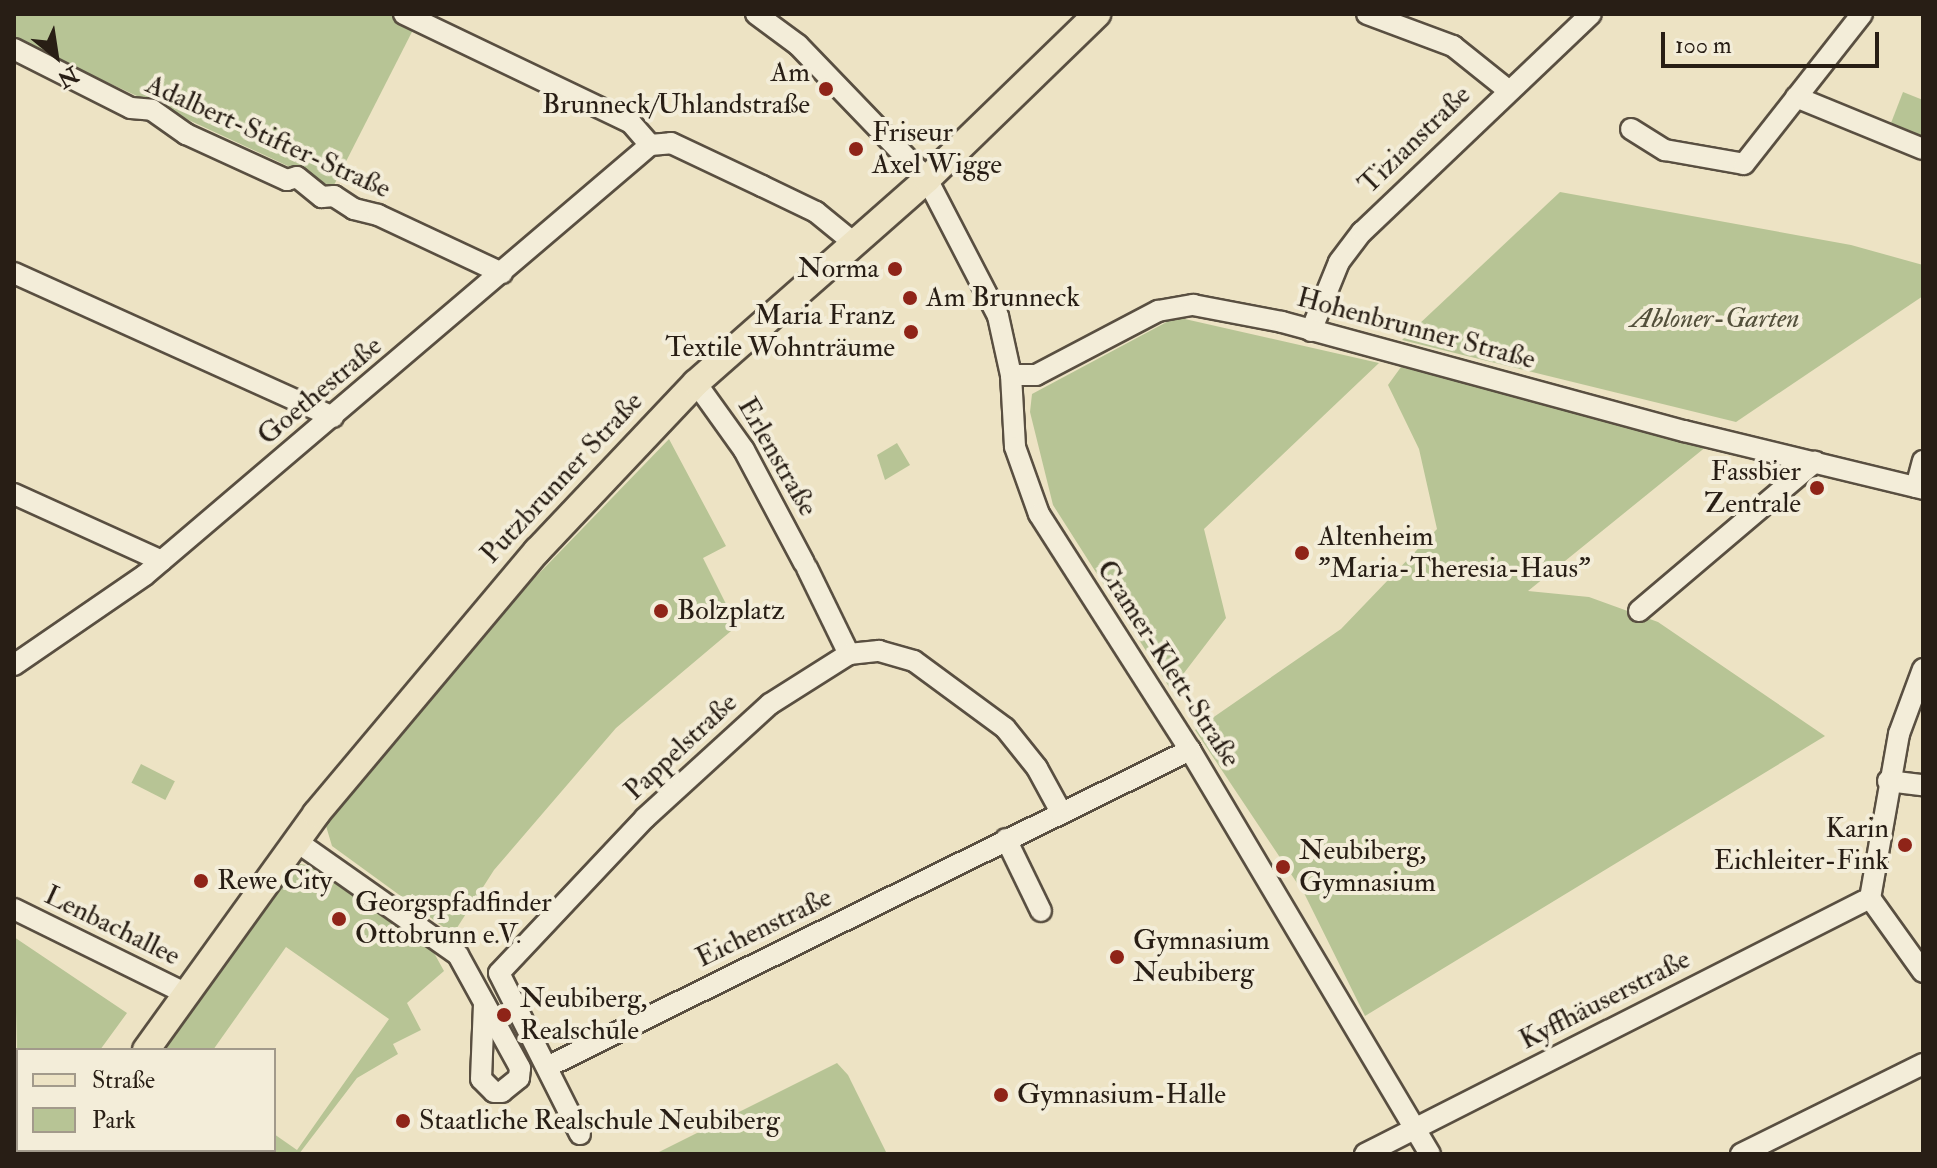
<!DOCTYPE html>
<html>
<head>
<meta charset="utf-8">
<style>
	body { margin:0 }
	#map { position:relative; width:1937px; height:1168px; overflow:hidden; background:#ede3c4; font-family:"IM FELL Double Pica",serif }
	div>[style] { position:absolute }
	.green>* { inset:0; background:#b7c495; transform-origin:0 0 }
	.roads { filter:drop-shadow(2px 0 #594f41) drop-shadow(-2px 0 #594f41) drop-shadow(0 2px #594f41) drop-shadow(0 -2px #594f41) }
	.minor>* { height:20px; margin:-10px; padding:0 10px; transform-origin:10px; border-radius:10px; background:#f3edd9 }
	.major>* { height:26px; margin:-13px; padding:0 13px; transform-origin:13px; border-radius:13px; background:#ede3c4 }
	.dots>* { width:22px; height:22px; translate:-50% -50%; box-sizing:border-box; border:4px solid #f3edd9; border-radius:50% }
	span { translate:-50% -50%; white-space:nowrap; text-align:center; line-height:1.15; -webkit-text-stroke:8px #f3edd9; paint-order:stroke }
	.poi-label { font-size:28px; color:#281e15 }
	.right { translate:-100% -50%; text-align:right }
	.left { translate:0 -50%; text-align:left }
	.street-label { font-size:28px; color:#281e15 }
	.park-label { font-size:28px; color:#53503b; font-style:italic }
	.frame { position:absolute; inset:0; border:16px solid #281e15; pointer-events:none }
	.legend { position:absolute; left:16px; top:1048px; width:260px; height:104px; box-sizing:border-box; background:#f3edd9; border:2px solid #a29a8b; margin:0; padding:10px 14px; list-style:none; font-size:24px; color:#281e15 }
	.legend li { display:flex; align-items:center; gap:16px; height:40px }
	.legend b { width:40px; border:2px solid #a29a8b }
	.north { position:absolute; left:16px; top:16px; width:80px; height:80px; -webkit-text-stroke:6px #f3edd9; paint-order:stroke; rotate:150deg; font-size:22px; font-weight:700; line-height:32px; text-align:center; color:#281e15 }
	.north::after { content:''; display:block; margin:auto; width:28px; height:36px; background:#281e15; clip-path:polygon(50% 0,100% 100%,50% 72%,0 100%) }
	.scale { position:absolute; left:1661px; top:32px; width:218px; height:36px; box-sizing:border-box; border:4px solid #281e15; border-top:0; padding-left:10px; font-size:24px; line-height:28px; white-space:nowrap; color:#281e15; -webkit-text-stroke:6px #f3edd9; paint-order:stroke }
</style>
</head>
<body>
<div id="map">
	<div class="green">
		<i style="clip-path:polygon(14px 14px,394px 14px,416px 24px,333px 187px,14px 39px)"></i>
		<i style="clip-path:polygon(1903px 92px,1923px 100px,1923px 141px,1891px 123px)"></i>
		<i style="clip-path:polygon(1560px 192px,1851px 245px,1923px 265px,1923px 296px,1736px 422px,1402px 340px)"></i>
		<i style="clip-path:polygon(1176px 317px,1379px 363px,1204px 529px,1226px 618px,1171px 690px,1053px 505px,1030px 412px,1032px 394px)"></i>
		<i style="clip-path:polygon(1401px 367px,1707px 446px,1528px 591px,1589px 597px,1658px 622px,1825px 736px,1365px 1016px,1305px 895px,1195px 730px,1341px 629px,1437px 529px,1419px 449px,1388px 385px)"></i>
		<i style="clip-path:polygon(669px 439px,726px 546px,703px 558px,737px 626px,616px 728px,494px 870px,453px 934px,332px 846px,326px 826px,494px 620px)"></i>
		<i style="clip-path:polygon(897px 443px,910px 465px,885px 480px,877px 455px)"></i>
		<i style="left:141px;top:764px;width:38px;height:21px;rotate:27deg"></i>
		<i style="clip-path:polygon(300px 864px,313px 866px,433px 951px,444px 971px,407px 1003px,421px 1030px,393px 1044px,398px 1054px,357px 1078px,299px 1154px,93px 1154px,274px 1150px,274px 1134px,297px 1150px,389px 1019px,286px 947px,213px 1050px,163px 1050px,291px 870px)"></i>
		<i style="clip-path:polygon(14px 937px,127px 1013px,100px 1050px,18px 1050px,18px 1086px)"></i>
		<i style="clip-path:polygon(837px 1063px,848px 1075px,887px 1154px,655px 1154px)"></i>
	</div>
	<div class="roads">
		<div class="minor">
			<i style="left:404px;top:14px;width:252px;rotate:25.6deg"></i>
			<i style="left:631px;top:123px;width:29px;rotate:49deg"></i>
			<i style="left:756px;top:14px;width:52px;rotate:36.4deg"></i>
			<i style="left:798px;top:45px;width:186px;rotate:46.1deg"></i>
			<i style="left:927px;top:179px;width:154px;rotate:62.6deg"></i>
			<i style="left:998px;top:316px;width:60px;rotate:77.6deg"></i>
			<i style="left:1011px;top:375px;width:72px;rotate:86.8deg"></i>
			<i style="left:1015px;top:447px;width:71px;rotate:70.3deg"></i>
			<i style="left:1039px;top:514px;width:280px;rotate:57.4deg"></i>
			<i style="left:1190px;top:750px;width:470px;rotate:59.3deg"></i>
			<i style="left:1367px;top:14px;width:92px;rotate:20.4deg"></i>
			<i style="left:1453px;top:46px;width:70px;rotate:38.7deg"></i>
			<i style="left:14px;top:49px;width:131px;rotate:26.8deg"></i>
			<i style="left:131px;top:108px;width:21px;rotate:5deg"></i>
			<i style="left:152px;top:110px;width:42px;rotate:35.2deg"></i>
			<i style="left:186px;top:134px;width:111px;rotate:24.5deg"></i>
			<i style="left:287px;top:180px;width:10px;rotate:-17deg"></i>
			<i style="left:297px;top:177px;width:32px;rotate:39deg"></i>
			<i style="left:322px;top:197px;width:12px;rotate:-5deg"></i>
			<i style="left:334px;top:196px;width:24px;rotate:33deg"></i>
			<i style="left:354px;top:209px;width:25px;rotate:14deg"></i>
			<i style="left:378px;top:215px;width:137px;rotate:25.1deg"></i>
			<i style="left:1796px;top:97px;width:137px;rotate:22.3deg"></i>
			<i style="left:1631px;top:129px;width:40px;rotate:32deg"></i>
			<i style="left:1665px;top:150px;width:80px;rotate:10deg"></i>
			<i style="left:1744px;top:164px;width:191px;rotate:-51.8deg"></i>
			<i style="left:14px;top:273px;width:350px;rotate:24.3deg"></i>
			<i style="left:1311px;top:331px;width:74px;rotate:-67.9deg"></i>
			<i style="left:1339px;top:262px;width:38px;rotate:-53deg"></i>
			<i style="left:1362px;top:232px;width:316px;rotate:-43.6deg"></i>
			<i style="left:1011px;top:375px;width:25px"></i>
			<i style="left:1036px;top:375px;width:138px;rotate:-27.7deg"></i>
			<i style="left:1158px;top:311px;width:36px;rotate:-10deg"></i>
			<i style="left:1193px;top:305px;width:91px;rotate:10.8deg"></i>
			<i style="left:1282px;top:322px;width:417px;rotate:15.2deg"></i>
			<i style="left:1684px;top:431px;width:246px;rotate:13.6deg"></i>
			<i style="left:696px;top:383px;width:82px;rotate:54.4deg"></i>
			<i style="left:744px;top:450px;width:128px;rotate:62deg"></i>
			<i style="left:1916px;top:487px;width:27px;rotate:-75deg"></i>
			<i style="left:14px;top:494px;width:162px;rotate:24.4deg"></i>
			<i style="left:807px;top:568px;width:96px;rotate:64deg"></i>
			<i style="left:1639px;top:611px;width:231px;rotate:-40.3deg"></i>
			<i style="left:14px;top:665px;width:159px;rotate:-34.5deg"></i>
			<i style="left:145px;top:575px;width:663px;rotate:-40.41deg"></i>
			<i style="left:650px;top:145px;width:21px;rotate:-5deg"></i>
			<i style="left:671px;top:143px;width:101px;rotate:25.3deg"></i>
			<i style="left:762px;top:186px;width:60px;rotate:25.7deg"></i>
			<i style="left:816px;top:212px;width:49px;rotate:39.2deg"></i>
			<i style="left:1923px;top:669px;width:69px;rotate:110.3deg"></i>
			<i style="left:1899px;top:734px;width:167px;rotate:100deg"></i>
			<i style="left:1870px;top:898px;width:91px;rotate:54.4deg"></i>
			<i style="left:1888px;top:781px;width:35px;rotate:7deg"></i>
			<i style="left:1006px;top:839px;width:80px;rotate:64.1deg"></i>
			<i style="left:296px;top:841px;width:198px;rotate:35.1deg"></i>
			<i style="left:458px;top:955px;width:129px;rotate:61.2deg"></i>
			<i style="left:520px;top:1068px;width:10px;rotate:96deg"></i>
			<i style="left:519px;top:1078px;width:22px;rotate:141deg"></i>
			<i style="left:502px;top:1092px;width:8px;rotate:180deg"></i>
			<i style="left:494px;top:1092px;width:18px;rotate:-135deg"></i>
			<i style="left:481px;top:1079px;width:76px;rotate:-87.7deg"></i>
			<i style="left:14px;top:909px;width:191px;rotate:26.2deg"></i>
			<i style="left:547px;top:1067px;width:717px;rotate:-26.24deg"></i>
			<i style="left:580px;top:1134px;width:180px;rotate:-116.7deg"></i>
			<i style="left:499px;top:973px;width:213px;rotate:-46.7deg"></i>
			<i style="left:645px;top:818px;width:169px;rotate:-42.4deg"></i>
			<i style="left:770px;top:704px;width:93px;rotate:-32.3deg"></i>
			<i style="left:849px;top:654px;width:30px;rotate:-6deg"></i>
			<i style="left:879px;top:651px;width:36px;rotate:16deg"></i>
			<i style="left:914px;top:661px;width:113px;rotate:36.4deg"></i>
			<i style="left:1005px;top:728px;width:51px;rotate:51.3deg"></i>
			<i style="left:1037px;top:768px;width:50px;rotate:61.4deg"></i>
			<i style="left:1365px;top:1154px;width:566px;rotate:-26.88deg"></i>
			<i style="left:1741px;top:1154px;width:203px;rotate:-26.3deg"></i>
		</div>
		<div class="major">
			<i style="left:146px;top:1050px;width:291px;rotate:-54.2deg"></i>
			<i style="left:316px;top:814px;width:344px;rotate:-50deg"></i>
			<i style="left:537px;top:551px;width:231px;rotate:-46.6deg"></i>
			<i style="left:696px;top:383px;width:308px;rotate:-41.4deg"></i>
			<i style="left:927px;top:179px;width:237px;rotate:-44.1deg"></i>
			<i style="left:75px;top:1154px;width:5px;rotate:-53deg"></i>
		</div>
	</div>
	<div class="dots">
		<i style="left:826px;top:89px;background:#8f2418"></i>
		<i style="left:856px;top:149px;background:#8f2418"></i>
		<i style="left:895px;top:269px;background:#8f2418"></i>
		<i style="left:910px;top:298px;background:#8f2418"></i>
		<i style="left:911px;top:332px;background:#8f2418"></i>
		<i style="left:1817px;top:488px;background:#8f2418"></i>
		<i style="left:1302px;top:553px;background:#8f2418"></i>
		<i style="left:661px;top:611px;background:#8f2418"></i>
		<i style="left:1905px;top:845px;background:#8f2418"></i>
		<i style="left:1283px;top:867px;background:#8f2418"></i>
		<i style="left:201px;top:881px;background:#8f2418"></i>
		<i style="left:339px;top:919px;background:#8f2418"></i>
		<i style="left:1117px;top:957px;background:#8f2418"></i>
		<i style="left:504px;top:1015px;background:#8f2418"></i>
		<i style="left:1001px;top:1095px;background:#8f2418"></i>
		<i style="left:403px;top:1121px;background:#8f2418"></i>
	</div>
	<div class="poi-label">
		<span class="right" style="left:810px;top:89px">Am<br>Brunneck/Uhlandstraße</span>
		<span class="left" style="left:872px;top:149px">Friseur<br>Axel Wigge</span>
		<span class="right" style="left:879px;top:269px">Norma</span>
		<span class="left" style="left:926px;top:298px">Am Brunneck</span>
		<span class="right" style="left:895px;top:332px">Maria Franz<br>Textile Wohnträume</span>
		<span class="right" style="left:1801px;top:488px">Fassbier<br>Zentrale</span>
		<span class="left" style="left:1318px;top:553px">Altenheim<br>"Maria-Theresia-Haus"</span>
		<span class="left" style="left:677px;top:611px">Bolzplatz</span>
		<span class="right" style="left:1889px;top:845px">Karin<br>Eichleiter-Fink</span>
		<span class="left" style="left:1299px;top:867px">Neubiberg,<br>Gymnasium</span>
		<span class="left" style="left:217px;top:881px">Rewe City</span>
		<span class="left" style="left:355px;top:919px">Georgspfadfinder<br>Ottobrunn e.V.</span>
		<span class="left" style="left:1133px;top:957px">Gymnasium<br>Neubiberg</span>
		<span class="left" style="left:520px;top:1015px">Neubiberg,<br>Realschule</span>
		<span class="left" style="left:1017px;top:1095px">Gymnasium-Halle</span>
		<span class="left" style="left:419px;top:1121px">Staatliche Realschule Neubiberg</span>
	</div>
	<div class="street-label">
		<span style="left:268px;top:137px;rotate:24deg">Adalbert-Stifter-Straße</span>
		<span style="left:1415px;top:140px;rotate:-44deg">Tizianstraße</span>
		<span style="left:1416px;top:329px;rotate:15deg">Hohenbrunner Straße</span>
		<span style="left:320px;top:391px;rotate:-40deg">Goethestraße</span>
		<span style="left:777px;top:457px;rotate:60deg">Erlenstraße</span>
		<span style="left:562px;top:478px;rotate:-47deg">Putzbrunner Straße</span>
		<span style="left:1168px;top:664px;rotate:57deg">Cramer-Klett-Straße</span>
		<span style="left:681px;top:747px;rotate:-43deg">Pappelstraße</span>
		<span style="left:112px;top:926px;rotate:26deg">Lenbachallee</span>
		<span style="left:764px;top:928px;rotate:-26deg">Eichenstraße</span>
		<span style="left:1605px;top:1000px;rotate:-27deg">Kyffhäuserstraße</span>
	</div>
	<div class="park-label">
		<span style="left:1715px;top:319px">Abloner-Garten</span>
	</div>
	<div class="frame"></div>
	<ul class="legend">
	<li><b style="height:10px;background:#ede3c4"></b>Straße</li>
	<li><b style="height:22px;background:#b7c495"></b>Park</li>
	</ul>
	<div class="north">N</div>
	<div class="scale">100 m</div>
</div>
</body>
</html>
